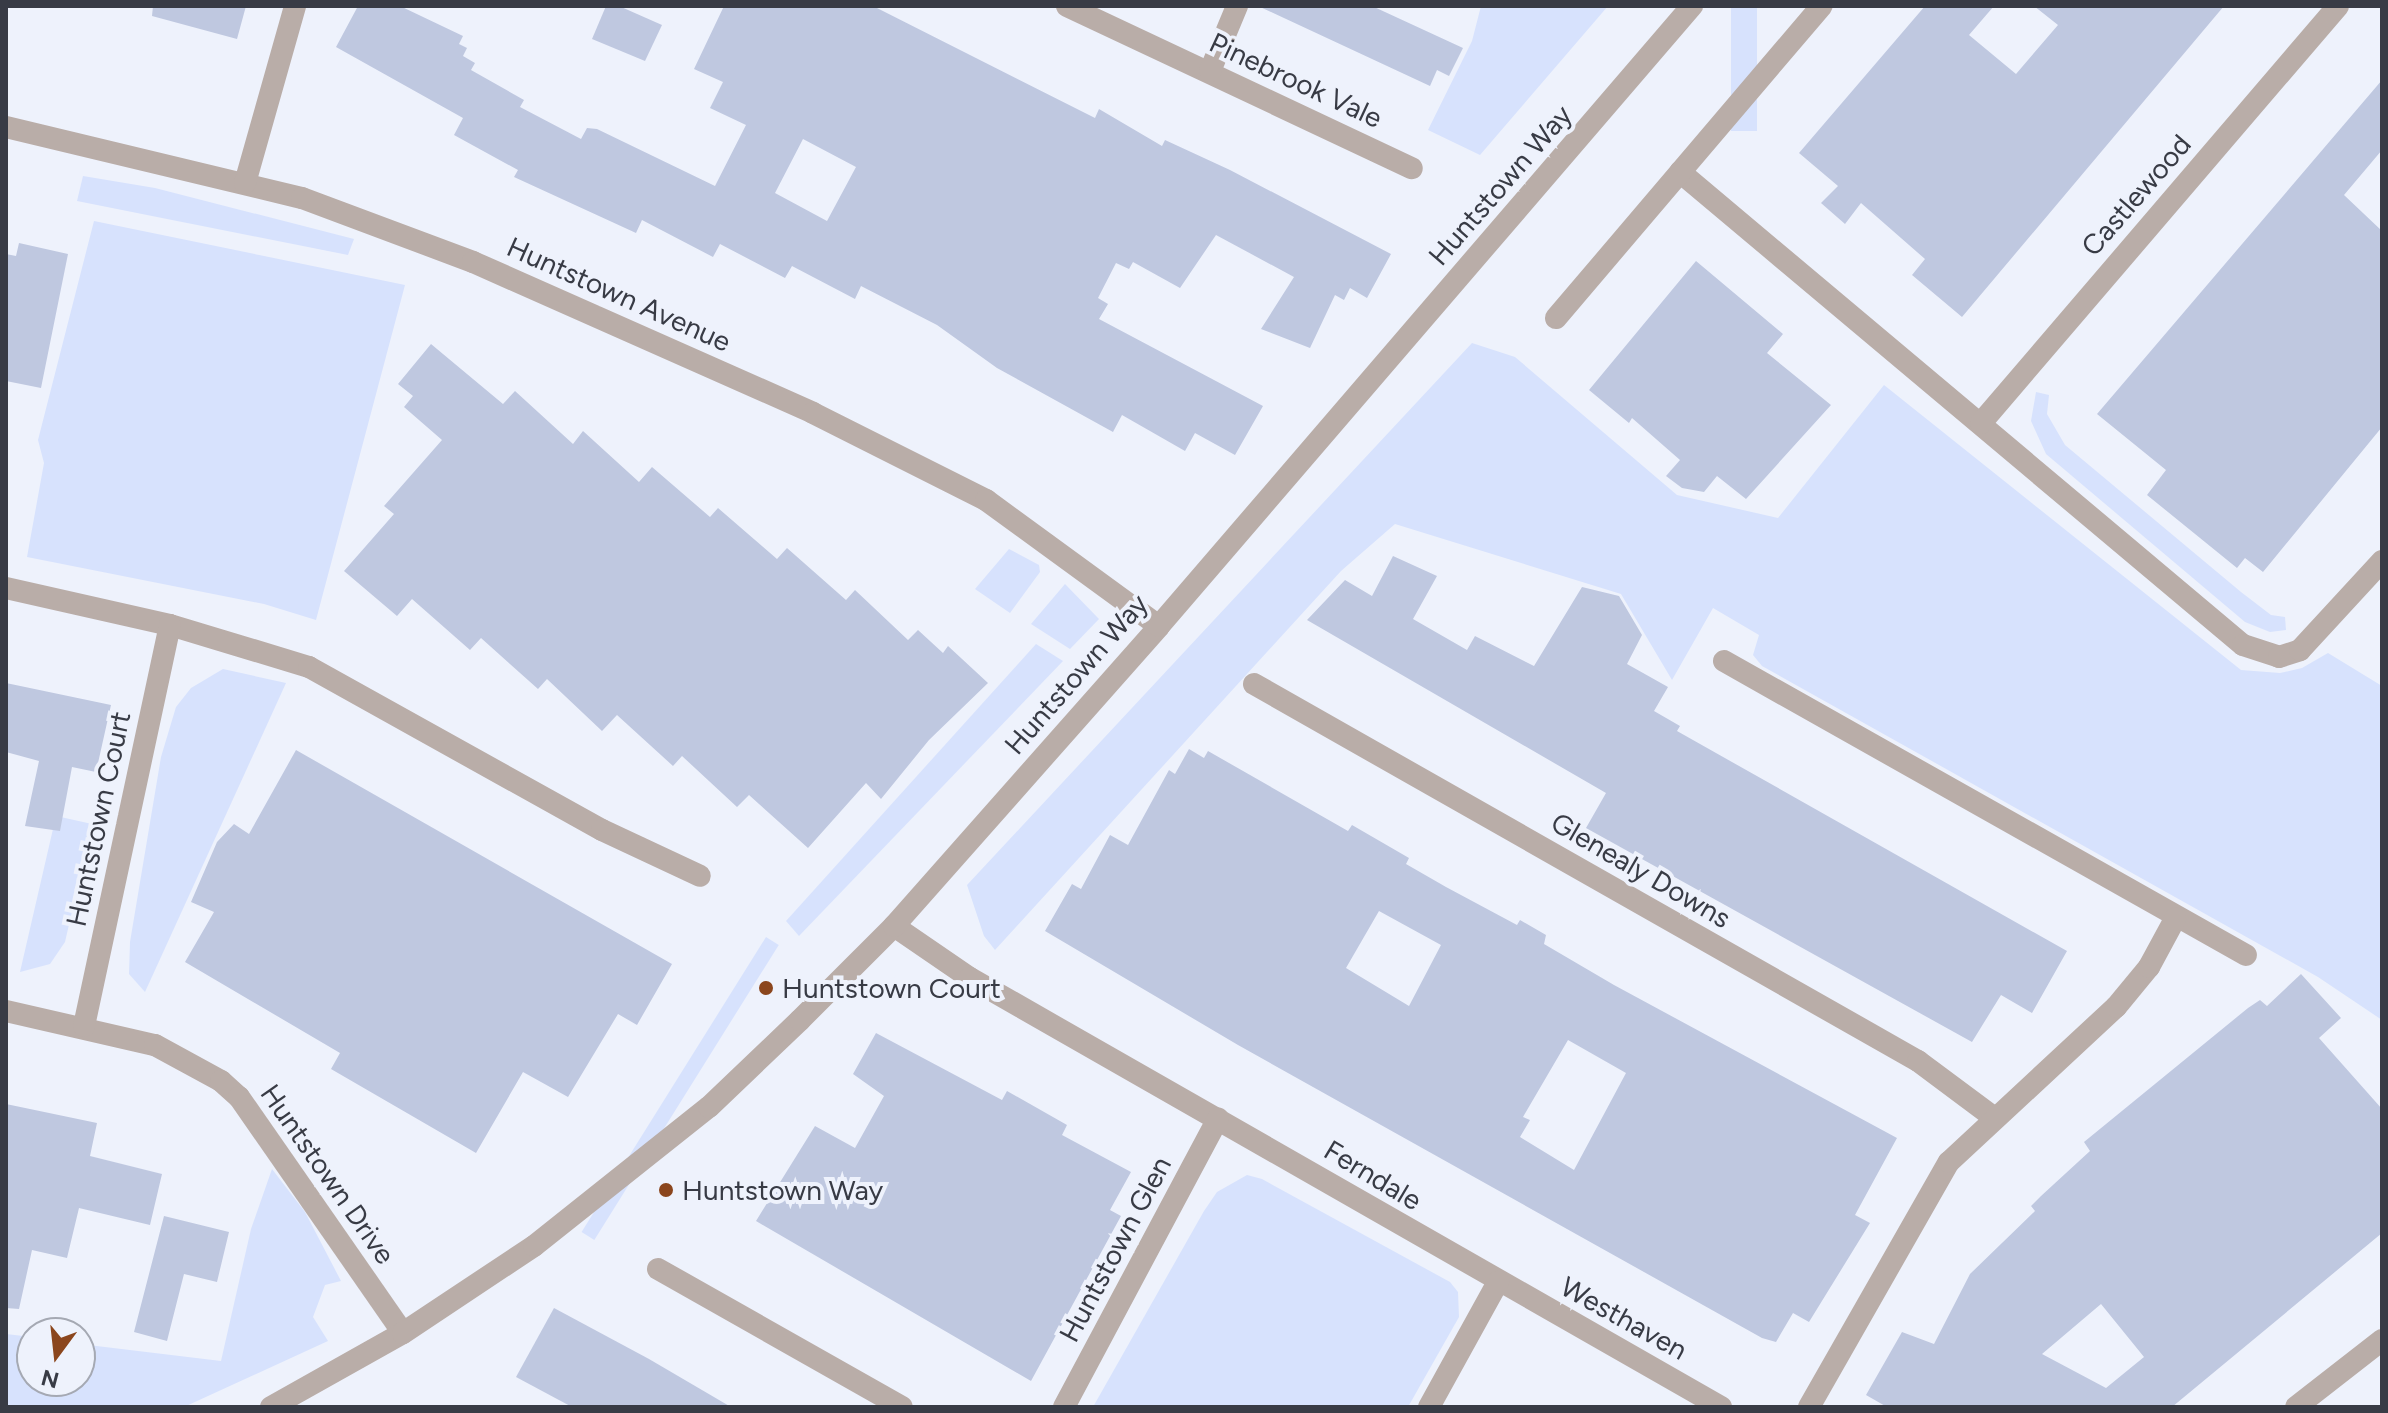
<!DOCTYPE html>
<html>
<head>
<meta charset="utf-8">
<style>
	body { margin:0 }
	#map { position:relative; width:2388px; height:1413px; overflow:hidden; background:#eef2fc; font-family:Figtree,sans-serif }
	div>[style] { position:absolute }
	.green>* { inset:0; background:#d7e2fd; transform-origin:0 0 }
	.building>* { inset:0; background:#bfc8e0 }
	.minor>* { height:22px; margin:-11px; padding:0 11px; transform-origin:11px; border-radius:11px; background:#b9ada8 }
	.tertiary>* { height:22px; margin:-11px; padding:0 11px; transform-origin:11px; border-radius:11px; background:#b9ada8 }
	.dots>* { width:22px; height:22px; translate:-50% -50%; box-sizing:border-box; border:4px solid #eef2fc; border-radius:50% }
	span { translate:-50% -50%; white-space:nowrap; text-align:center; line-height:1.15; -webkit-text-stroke:8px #eef2fc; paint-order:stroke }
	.street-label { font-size:28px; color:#383b45 }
	.poi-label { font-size:28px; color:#383b45 }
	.left { translate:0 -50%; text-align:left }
	.frame { position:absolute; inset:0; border:8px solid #383b45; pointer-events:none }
	.north { position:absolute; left:16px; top:1317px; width:80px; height:80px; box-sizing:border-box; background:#eef2fc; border:2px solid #a5a9b3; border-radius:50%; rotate:195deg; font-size:22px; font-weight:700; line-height:32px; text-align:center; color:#383b45 }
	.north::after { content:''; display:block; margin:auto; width:28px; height:36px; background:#8b461d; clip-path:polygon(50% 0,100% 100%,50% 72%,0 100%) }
</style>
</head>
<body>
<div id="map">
	<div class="green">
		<i style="clip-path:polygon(1481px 6px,1608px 6px,1480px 155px,1428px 130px,1472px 41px)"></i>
		<i style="left:1731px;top:6px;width:26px;height:125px"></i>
		<i style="clip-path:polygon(83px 176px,155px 188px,354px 239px,348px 255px,77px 201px)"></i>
		<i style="clip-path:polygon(94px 221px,405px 285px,316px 620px,264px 604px,27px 557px,44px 463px,38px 440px)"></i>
		<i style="clip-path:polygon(1472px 343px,1515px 357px,1677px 495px,1778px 518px,1884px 385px,2241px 670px,2280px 673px,2302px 668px,2328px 653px,2382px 686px,2382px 1020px,2318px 977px,1762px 666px,1753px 655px,1759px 635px,1713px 608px,1672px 680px,1621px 594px,1395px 524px,1341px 571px,995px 950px,984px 936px,967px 885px)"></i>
		<i style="clip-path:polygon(2036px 392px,2049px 395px,2047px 414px,2065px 445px,2241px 592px,2271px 615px,2285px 617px,2286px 630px,2270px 632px,2245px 622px,2046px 454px,2031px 421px)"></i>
		<i style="clip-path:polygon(1009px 549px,1039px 565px,1040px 572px,1010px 613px,975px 589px)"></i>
		<i style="clip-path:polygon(1065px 584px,1099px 619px,1070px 649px,1031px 624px)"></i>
		<i style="clip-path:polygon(1036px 644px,1063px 661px,799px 936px,786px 921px)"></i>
		<i style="clip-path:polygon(223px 669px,286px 683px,145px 992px,129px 974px,130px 942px,161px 757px,176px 707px,191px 688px)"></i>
		<i style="clip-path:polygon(56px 816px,92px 824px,65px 942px,50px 964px,20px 972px)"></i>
		<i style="left:766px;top:937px;width:15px;height:348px;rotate:32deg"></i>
		<i style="clip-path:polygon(272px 1169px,305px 1212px,341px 1281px,325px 1285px,313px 1317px,328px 1341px,184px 1407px,6px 1407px,6px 1334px,32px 1337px,32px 1381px,80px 1381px,80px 1344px,221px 1361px,251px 1229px)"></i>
		<i style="clip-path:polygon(1247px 1175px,1262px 1179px,1450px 1282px,1458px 1292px,1459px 1317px,1408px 1407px,1093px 1407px,1204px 1211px,1217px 1192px)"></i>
	</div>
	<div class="building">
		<i style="clip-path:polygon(153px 6px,246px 6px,237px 39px,152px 16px)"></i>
		<i style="clip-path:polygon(evenodd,358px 6px,400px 6px,463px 36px,459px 44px,467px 48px,463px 56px,475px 63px,471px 70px,524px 100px,520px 107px,581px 139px,587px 128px,597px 129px,715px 186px,746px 125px,710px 108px,723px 82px,694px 69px,724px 6px,873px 6px,1095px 118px,1099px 109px,1162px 146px,1165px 140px,1230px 170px,1391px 254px,1367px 298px,1350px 288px,1344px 300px,1335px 295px,1310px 348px,1261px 329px,1294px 277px,1216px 235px,1180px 288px,1133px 262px,1129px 269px,1116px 263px,1098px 298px,1108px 304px,1099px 319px,1263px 406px,1235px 455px,1195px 433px,1185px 451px,1122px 415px,1113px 432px,997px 368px,937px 325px,861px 286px,855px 299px,792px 266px,785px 278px,720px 244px,713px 257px,642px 220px,636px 233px,514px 177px,518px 170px,454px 135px,463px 118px,336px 47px,358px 6px,803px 139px,856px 167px,827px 221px,775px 193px,803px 139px)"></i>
		<i style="clip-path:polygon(606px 6px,619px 6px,662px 25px,645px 61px,592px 39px)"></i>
		<i style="clip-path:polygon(1258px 6px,1372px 6px,1463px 48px,1449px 76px,1437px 70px,1430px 86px)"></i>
		<i style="clip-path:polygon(1925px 6px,1994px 6px,1969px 35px,2016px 74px,2058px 25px,2034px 6px,2224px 6px,1962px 317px,1912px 275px,1925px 259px,1861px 203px,1845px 224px,1821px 203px,1838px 186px,1799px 153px)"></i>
		<i style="clip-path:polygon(2382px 80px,2382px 150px,2344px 195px,2382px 231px,2382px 427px,2263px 572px,2245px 558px,2237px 568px,2147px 495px,2166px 470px,2097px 414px)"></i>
		<i style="clip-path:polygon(19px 243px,68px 254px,41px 388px,6px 381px,6px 254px,16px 256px)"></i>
		<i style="clip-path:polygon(1696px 261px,1783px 334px,1767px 353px,1831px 405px,1746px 499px,1717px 476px,1704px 492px,1682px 488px,1666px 476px,1680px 460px,1632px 418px,1629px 423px,1589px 390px)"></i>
		<i style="clip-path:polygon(431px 344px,503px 404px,515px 391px,573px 444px,583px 431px,639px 482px,652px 467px,710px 517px,718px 508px,777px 559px,787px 548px,846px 600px,855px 590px,908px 640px,918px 630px,943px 653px,948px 646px,988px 683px,929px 740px,881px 799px,866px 783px,808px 848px,749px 795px,737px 807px,682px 756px,673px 766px,617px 715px,602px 731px,547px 679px,538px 689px,481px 638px,470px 650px,412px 599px,397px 616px,344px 571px,394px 514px,384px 506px,442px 440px,404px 407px,413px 396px,398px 384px)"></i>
		<i style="clip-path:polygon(1393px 556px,1437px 576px,1413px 619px,1467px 650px,1475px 636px,1534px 666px,1582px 587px,1619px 596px,1642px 635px,1627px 664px,1668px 687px,1654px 711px,1680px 726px,1677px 731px,2067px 951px,2032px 1013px,2001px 995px,1972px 1042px,1586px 828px,1606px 793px,1307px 620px,1345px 580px,1372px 596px)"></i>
		<i style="clip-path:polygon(6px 683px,111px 705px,96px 772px,72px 767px,60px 831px,25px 826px,39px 761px,6px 752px)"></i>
		<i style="clip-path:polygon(evenodd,1189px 749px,1204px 758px,1208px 751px,1348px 831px,1352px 825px,1409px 858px,1406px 864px,1446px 887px,1517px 925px,1520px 920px,1546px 935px,1544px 944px,1614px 985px,1897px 1138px,1855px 1215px,1870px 1223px,1809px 1322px,1793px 1313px,1776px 1342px,1762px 1338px,1238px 1045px,1045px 931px,1072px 884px,1081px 889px,1110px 835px,1128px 845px,1169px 770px,1175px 774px,1189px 749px,1379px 911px,1441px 945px,1409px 1006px,1346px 968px,1379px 911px,1189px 749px,1568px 1040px,1626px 1073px,1574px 1170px,1520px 1137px,1530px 1120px,1523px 1117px,1568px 1040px)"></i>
		<i style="clip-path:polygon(296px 750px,672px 964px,637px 1025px,618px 1014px,568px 1097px,523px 1072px,476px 1153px,331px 1069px,340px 1053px,185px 962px,214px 912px,191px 902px,217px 842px,234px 824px,249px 834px)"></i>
		<i style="clip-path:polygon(evenodd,2301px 974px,2341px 1018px,2319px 1038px,2382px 1109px,2382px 1233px,2172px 1407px,1887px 1407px,1866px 1395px,1902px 1332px,1934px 1344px,1970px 1274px,2035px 1211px,2031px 1206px,2041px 1196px,2090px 1151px,2084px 1142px,2248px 1008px,2260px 1000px,2267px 1006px,2301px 974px,2101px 1304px,2144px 1357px,2106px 1388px,2042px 1354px,2101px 1304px)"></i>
		<i style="clip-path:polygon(876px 1033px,1002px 1100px,1007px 1091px,1067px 1125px,1062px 1135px,1131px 1172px,1110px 1210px,1121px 1216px,1031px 1381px,756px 1221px,815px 1126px,855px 1148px,884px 1096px,853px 1074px)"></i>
		<i style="clip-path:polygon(6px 1104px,97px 1123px,90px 1156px,162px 1174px,150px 1225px,79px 1208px,67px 1258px,32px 1250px,19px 1309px,6px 1308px)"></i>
		<i style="clip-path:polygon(164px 1216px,229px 1232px,217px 1282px,184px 1274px,167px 1341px,134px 1332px)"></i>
		<i style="clip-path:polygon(554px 1308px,649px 1359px,731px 1407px,572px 1407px,516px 1377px)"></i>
	</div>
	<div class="minor">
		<i style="left:1067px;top:6px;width:381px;rotate:25.2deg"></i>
		<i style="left:1210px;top:71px;width:70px;rotate:-67.4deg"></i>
		<i style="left:6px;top:127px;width:304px;rotate:13.5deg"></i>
		<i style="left:302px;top:198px;width:183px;rotate:20.5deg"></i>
		<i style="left:473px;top:262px;width:372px;rotate:23.9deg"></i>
		<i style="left:813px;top:413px;width:194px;rotate:26.7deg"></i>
		<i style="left:986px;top:500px;width:214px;rotate:36.1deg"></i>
		<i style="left:1680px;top:172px;width:735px;rotate:40.04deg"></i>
		<i style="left:2243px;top:645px;width:38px;rotate:18deg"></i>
		<i style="left:2279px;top:657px;width:22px;rotate:-18deg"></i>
		<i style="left:2300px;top:650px;width:121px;rotate:-47.3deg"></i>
		<i style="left:245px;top:183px;width:184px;rotate:-74.2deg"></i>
		<i style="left:1556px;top:318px;width:410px;rotate:-49.6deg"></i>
		<i style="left:1981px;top:423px;width:549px;rotate:-49.43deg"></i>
		<i style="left:6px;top:588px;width:168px;rotate:12.7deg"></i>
		<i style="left:170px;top:625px;width:145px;rotate:16.8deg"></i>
		<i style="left:309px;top:667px;width:335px;rotate:29.1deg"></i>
		<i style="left:602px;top:830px;width:108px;rotate:25.1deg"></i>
		<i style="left:1724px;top:661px;width:599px;rotate:29.39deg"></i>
		<i style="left:1254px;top:684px;width:764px;rotate:29.59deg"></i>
		<i style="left:1918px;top:1061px;width:94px;rotate:36.7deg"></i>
		<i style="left:894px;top:926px;width:92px;rotate:34.4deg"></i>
		<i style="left:970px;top:978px;width:865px;rotate:29.74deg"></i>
		<i style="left:6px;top:1011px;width:153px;rotate:12.9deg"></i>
		<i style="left:155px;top:1045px;width:75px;rotate:28.6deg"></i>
		<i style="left:221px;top:1081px;width:24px;rotate:42deg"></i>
		<i style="left:239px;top:1097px;width:287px;rotate:55.2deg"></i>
		<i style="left:84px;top:1026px;width:410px;rotate:-77.9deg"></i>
		<i style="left:658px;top:1269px;width:280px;rotate:29.5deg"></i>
		<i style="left:1064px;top:1407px;width:327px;rotate:-61.9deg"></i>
		<i style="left:1429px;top:1407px;width:143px;rotate:-61.1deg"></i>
		<i style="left:1809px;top:1407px;width:282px;rotate:-60.3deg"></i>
		<i style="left:1949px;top:1162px;width:228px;rotate:-42.9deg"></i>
		<i style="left:2116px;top:1007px;width:52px;rotate:-50.5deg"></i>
		<i style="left:2149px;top:967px;width:55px;rotate:-61.6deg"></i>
		<i style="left:2296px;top:1407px;width:109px;rotate:-37.9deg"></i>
	</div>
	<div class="tertiary">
		<i style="left:271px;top:1407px;width:151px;rotate:-29.3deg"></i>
		<i style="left:403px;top:1333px;width:157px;rotate:-33.6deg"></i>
		<i style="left:534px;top:1246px;width:223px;rotate:-38.5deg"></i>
		<i style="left:709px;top:1107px;width:126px;rotate:-43.7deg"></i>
		<i style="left:800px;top:1020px;width:133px;rotate:-45deg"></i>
		<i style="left:894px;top:926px;width:400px;rotate:-48.5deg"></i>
		<i style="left:1159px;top:626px;width:818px;rotate:-49.32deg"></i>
	</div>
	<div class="dots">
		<i style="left:766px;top:988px;background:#8b461d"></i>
		<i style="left:666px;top:1190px;background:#8b461d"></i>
	</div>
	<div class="street-label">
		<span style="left:1296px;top:80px;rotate:25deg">Pinebrook Vale</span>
		<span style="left:1500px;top:185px;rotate:-49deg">Huntstown Way</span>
		<span style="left:2136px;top:195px;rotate:-49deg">Castlewood</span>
		<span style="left:619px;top:294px;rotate:24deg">Huntstown Avenue</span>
		<span style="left:1076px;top:674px;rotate:-49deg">Huntstown Way</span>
		<span style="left:98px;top:819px;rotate:-78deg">Huntstown Court</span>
		<span style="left:1641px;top:870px;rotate:30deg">Glenealy Downs</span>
		<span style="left:328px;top:1174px;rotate:55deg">Huntstown Drive</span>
		<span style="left:1373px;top:1175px;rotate:31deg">Ferndale</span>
		<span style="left:1115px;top:1249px;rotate:-62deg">Huntstown Glen</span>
		<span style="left:1624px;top:1318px;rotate:29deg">Westhaven</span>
	</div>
	<div class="poi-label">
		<span class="left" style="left:782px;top:988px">Huntstown Court</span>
		<span class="left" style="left:682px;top:1190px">Huntstown Way</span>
	</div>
	<div class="frame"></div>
	<div class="north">N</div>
</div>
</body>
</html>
